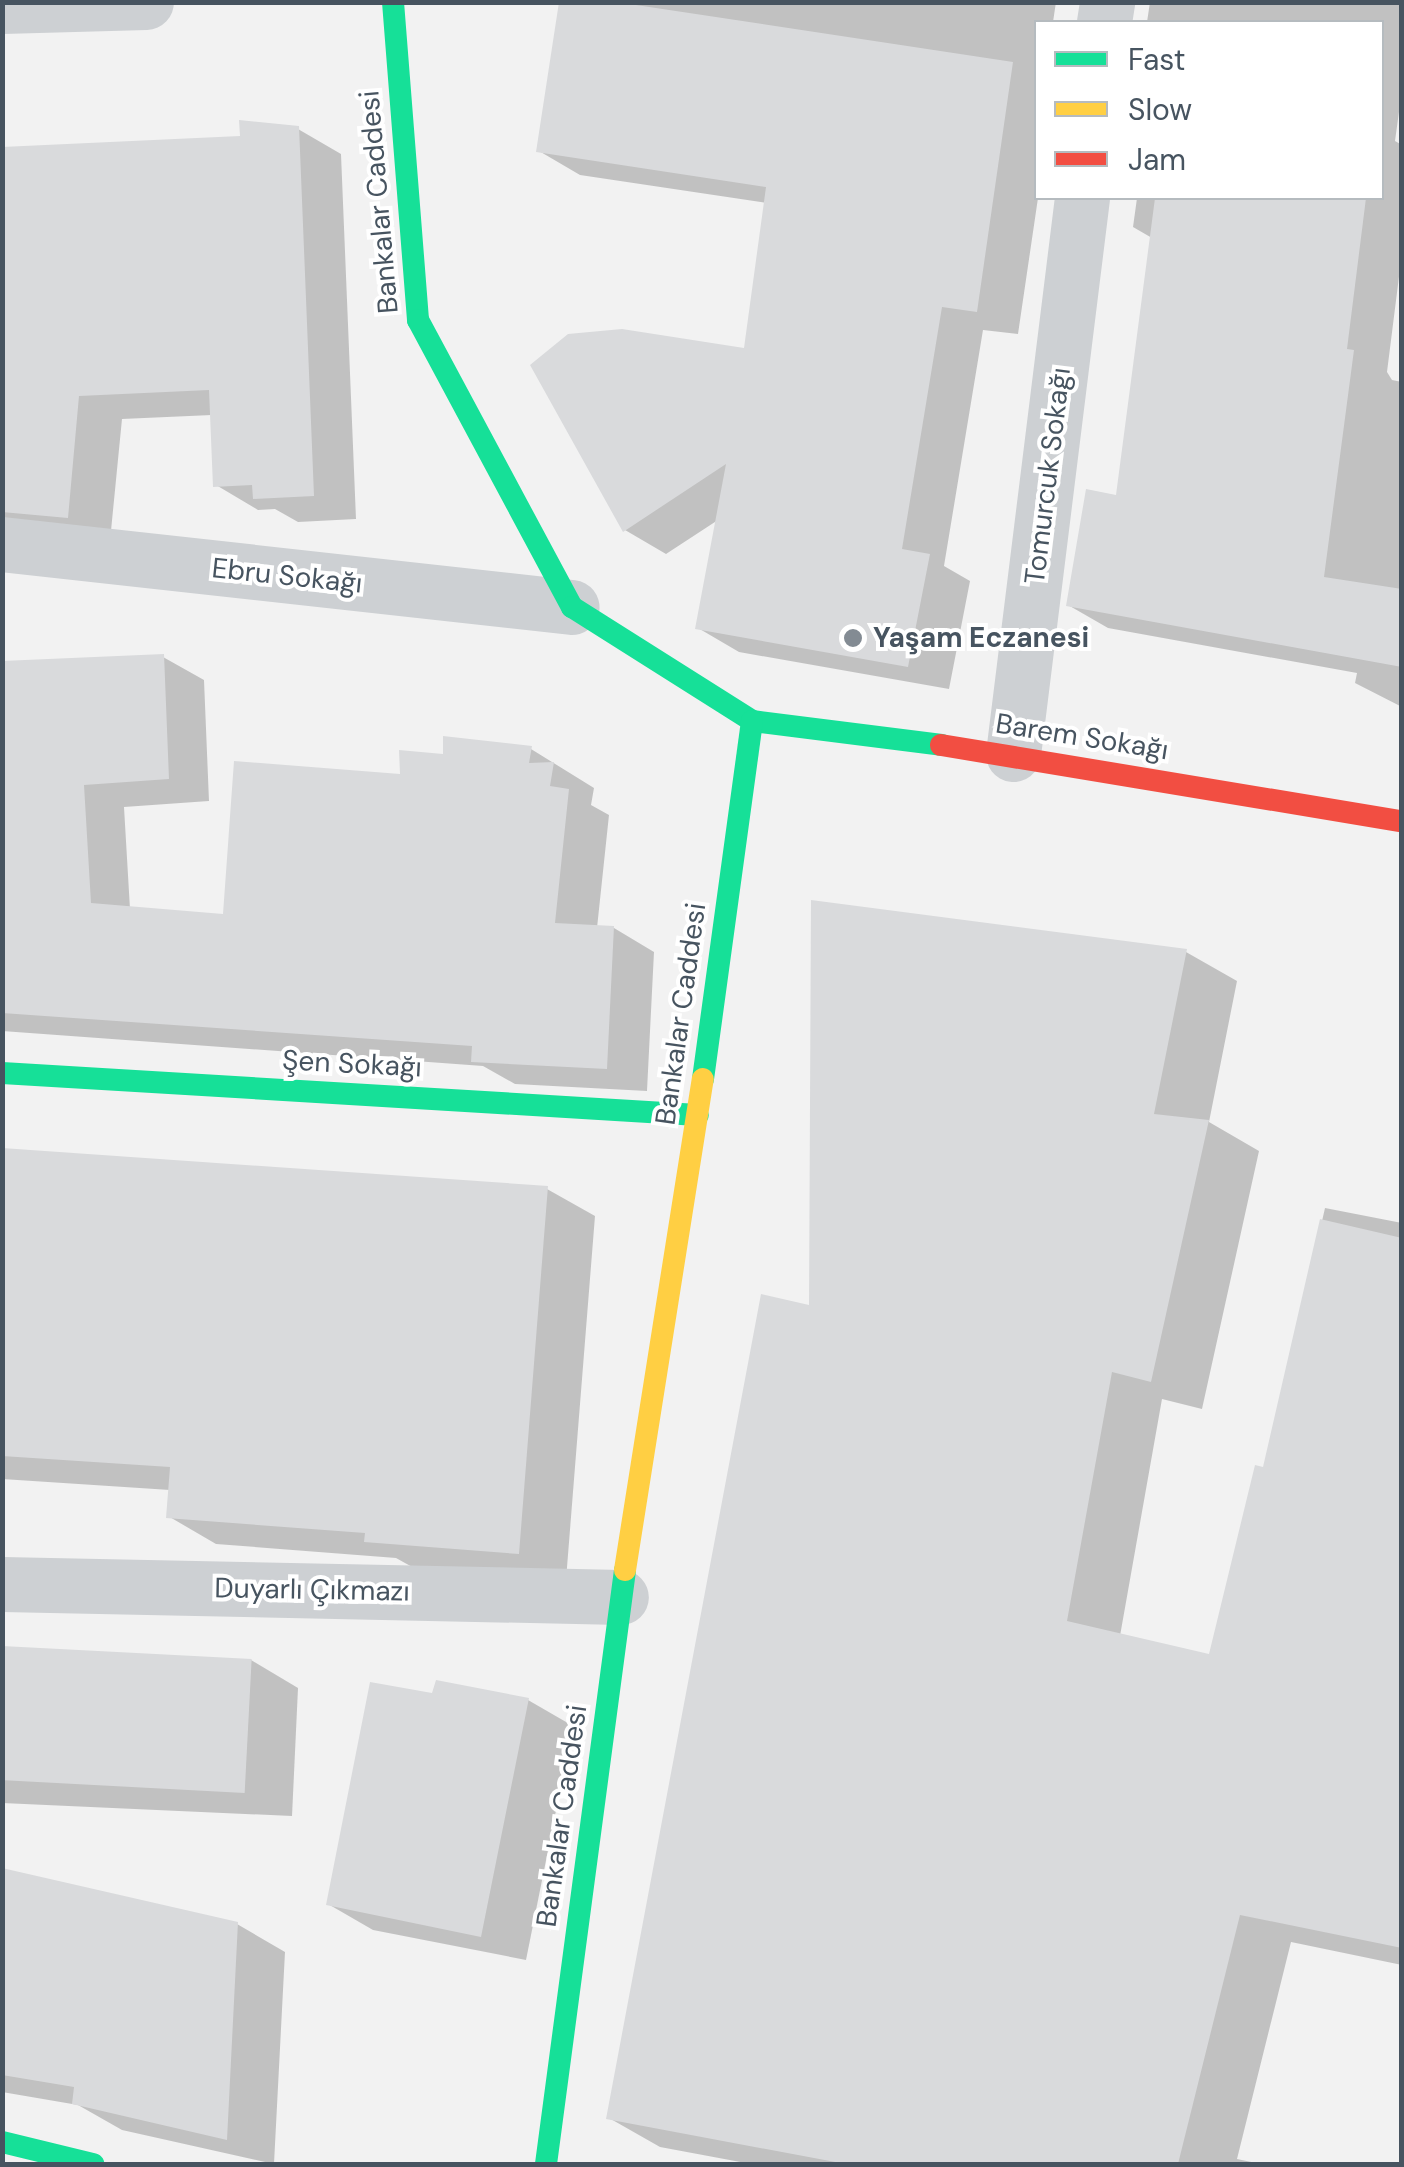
<!DOCTYPE html>
<html>
<head>
<meta charset="utf-8">
<style>
	body { margin:0 }
	#map { position:relative; width:1404px; height:2167px; overflow:hidden; background:#f2f2f2; font-family:"DM Sans",sans-serif }
	div>[style] { position:absolute }
	.shadow>* { inset:0; background:#0003 }
	.building>* { inset:0; background:#d9dadc; transform-origin:0 0 }
	.street>* { height:55px; margin:-27.5px; padding:0 27.5px; transform-origin:27.5px; border-radius:27.5px; background:#cdd0d3 }
	.fast>* { height:22px; margin:-11px; padding:0 11px; transform-origin:11px; border-radius:11px; background:#16e098 }
	.slow>* { height:22px; margin:-11px; padding:0 11px; transform-origin:11px; border-radius:11px; background:#ffcf43 }
	.jam>* { height:22px; margin:-11px; padding:0 11px; transform-origin:11px; border-radius:11px; background:#f24e42 }
	.dots>* { width:28px; height:28px; translate:-50% -50%; box-sizing:border-box; border:5px solid #fff; border-radius:50% }
	span { translate:-50% -50%; white-space:nowrap; text-align:center; line-height:1.15; -webkit-text-stroke:8px #fff; paint-order:stroke }
	.street-label { font-size:28px; color:#475460 }
	.poi-label { font-size:28px; color:#475460; font-weight:700 }
	.left { translate:0 -50%; text-align:left }
	.frame { position:absolute; inset:0; border:5px solid #475460; pointer-events:none }
	.legend { position:absolute; left:1034px; top:20px; width:350px; height:180px; box-sizing:border-box; background:#fff; border:2px solid #b5bbbf; margin:0; padding:12px 18px; list-style:none; font-size:30px; color:#475460 }
	.legend li { display:flex; align-items:center; gap:20px; height:50px }
	.legend b { width:50px; border:2px solid #b5bbbf }
</style>
</head>
<body>
<div id="map">
	<div class="shadow">
		<i style="clip-path:polygon(562px 2px,1056px 2px,1053px 22px,1036px 22px,1038px 198px,1018px 334px,983px 330px,944px 566px,970px 581px,949px 689px,739px 652px,698px 628px,718px 520px,666px 554px,625px 530px,746px 351px,767px 203px,580px 175px,539px 151px)"></i>
		<i style="clip-path:polygon(1150px 2px,1402px 2px,1402px 90px,1395px 141px,1402px 145px,1402px 253px,1387px 372px,1392px 380px,1402px 382px,1402px 707px,1355px 683px,1357px 673px,1108px 628px,1068px 605px,1118px 498px,1152px 238px,1133px 227px,1137px 198px,1382px 198px,1382px 22px,1147px 22px)"></i>
		<i style="clip-path:polygon(298px 129px,341px 154px,356px 519px,298px 522px,275px 509px,258px 510px,216px 485px,212px 415px,122px 419px,110px 541px,2px 531px,2px 146px,9px 149px,242px 139px)"></i>
		<i style="clip-path:polygon(163px 657px,204px 680px,209px 801px,124px 807px,130px 909px,226px 917px,402px 776px,445px 757px,531px 749px,594px 788px,591px 805px,609px 815px,597px 928px,614px 928px,654px 952px,647px 1091px,515px 1084px,483px 1066px,2px 1031px,2px 663px)"></i>
		<i style="clip-path:polygon(1186px 952px,1237px 981px,1209px 1122px,1259px 1151px,1202px 1409px,1162px 1399px,1120px 1636px,1211px 1657px,1265px 1470px,1325px 1208px,1402px 1223px,1402px 1965px,1291px 1942px,1237px 2159px,1261px 2164px,751px 2164px,660px 2147px,609px 2118px,811px 1308px)"></i>
		<i style="clip-path:polygon(2px 1151px,547px 1189px,595px 1216px,566px 1580px,414px 1568px,396px 1558px,216px 1544px,168px 1516px,170px 1490px,2px 1479px)"></i>
		<i style="clip-path:polygon(2px 1649px,251px 1660px,298px 1688px,292px 1816px,2px 1803px)"></i>
		<i style="clip-path:polygon(528px 1700px,573px 1726px,526px 1960px,373px 1930px,328px 1904px)"></i>
		<i style="clip-path:polygon(2px 1871px,237px 1924px,285px 1952px,274px 2164px,122px 2130px,78px 2105px,2px 2092px)"></i>
	</div>
	<div class="building">
		<i style="clip-path:polygon(559px 2px,616px 2px,1013px 62px,977px 312px,942px 307px,902px 549px,930px 554px,908px 667px,695px 629px,726px 464px,623px 532px,530px 365px,568px 334px,622px 329px,744px 348px,766px 187px,536px 152px)"></i>
		<i style="clip-path:polygon(239px 120px,299px 126px,314px 496px,253px 499px,252px 485px,213px 487px,209px 390px,79px 396px,68px 518px,2px 512px,2px 147px,240px 136px)"></i>
		<i style="clip-path:polygon(1155px 198px,1366px 198px,1347px 349px,1354px 350px,1324px 577px,1402px 589px,1402px 667px,1066px 606px,1086px 489px,1116px 495px)"></i>
		<i style="clip-path:polygon(164px 654px,169px 779px,84px 785px,91px 903px,223px 914px,234px 761px,400px 774px,399px 750px,443px 754px,443px 736px,532px 746px,529px 763px,554px 762px,550px 786px,569px 789px,555px 923px,614px 926px,607px 1069px,471px 1062px,472px 1046px,2px 1013px,2px 661px)"></i>
		<i style="clip-path:polygon(811px 900px,1187px 949px,1154px 1114px,1209px 1120px,1151px 1382px,1112px 1372px,1067px 1621px,1209px 1654px,1255px 1465px,1263px 1467px,1320px 1219px,1402px 1238px,1402px 1948px,1240px 1915px,1178px 2164px,846px 2164px,606px 2119px,761px 1294px,809px 1305px)"></i>
		<i style="clip-path:polygon(2px 1148px,548px 1186px,519px 1554px,364px 1542px,365px 1533px,166px 1518px,170px 1467px,2px 1456px)"></i>
		<i style="left:2px;top:1646px;width:250px;height:134px;rotate:3deg"></i>
		<i style="clip-path:polygon(436px 1680px,529px 1698px,481px 1937px,326px 1905px,370px 1682px,432px 1693px)"></i>
		<i style="clip-path:polygon(2px 1868px,238px 1922px,227px 2140px,72px 2104px,74px 2087px,2px 2075px)"></i>
	</div>
	<div class="street">
		<i style="left:2px;top:6px;width:144px;rotate:-1.6deg"></i>
		<i style="left:1104px;top:22px;width:20px;rotate:-81deg"></i>
		<i style="left:2px;top:544px;width:573px;rotate:6.31deg"></i>
		<i style="left:1013px;top:754px;width:560px;rotate:-82.93deg"></i>
		<i style="left:2px;top:1584px;width:619px;rotate:1.2deg"></i>
	</div>
	<div class="fast">
		<i style="left:393px;top:2px;width:319px;rotate:85.5deg"></i>
		<i style="left:418px;top:320px;width:326px;rotate:61.8deg"></i>
		<i style="left:572px;top:607px;width:213px;rotate:32.3deg"></i>
		<i style="left:752px;top:721px;width:191px;rotate:7.2deg"></i>
		<i style="left:2px;top:1073px;width:697px;rotate:3.45deg"></i>
		<i style="left:703px;top:1079px;width:361px;rotate:-82.2deg"></i>
		<i style="left:2px;top:2142px;width:94px;rotate:13.6deg"></i>
		<i style="left:546px;top:2164px;width:599px;rotate:-82.42deg"></i>
	</div>
	<div class="slow">
		<i style="left:625px;top:1570px;width:497px;rotate:-81deg"></i>
	</div>
	<div class="jam">
		<i style="left:941px;top:745px;width:467px;rotate:9.4deg"></i>
	</div>
	<div class="dots">
		<i style="left:853px;top:638px;background:#838b93"></i>
	</div>
	<div class="street-label">
		<span style="left:379px;top:202px;rotate:-95deg">Bankalar Caddesi</span>
		<span style="left:1048px;top:476px;rotate:-83deg">Tomurcuk Sokağı</span>
		<span style="left:287px;top:576px;rotate:6deg">Ebru Sokağı</span>
		<span style="left:1082px;top:737px;rotate:9deg">Barem Sokağı</span>
		<span style="left:681px;top:1014px;rotate:-82deg">Bankalar Caddesi</span>
		<span style="left:352px;top:1064px;rotate:3deg">Şen Sokağı</span>
		<span style="left:312px;top:1590px;rotate:1deg">Duyarlı Çıkmazı</span>
		<span style="left:562px;top:1816px;rotate:-82deg">Bankalar Caddesi</span>
	</div>
	<div class="poi-label">
		<span class="left" style="left:873px;top:638px">Yaşam Eczanesi</span>
	</div>
	<div class="frame"></div>
	<ul class="legend">
	<li><b style="height:12px;background:#16e098"></b>Fast</li>
	<li><b style="height:12px;background:#ffcf43"></b>Slow</li>
	<li><b style="height:12px;background:#f24e42"></b>Jam</li>
	</ul>
</div>
</body>
</html>
